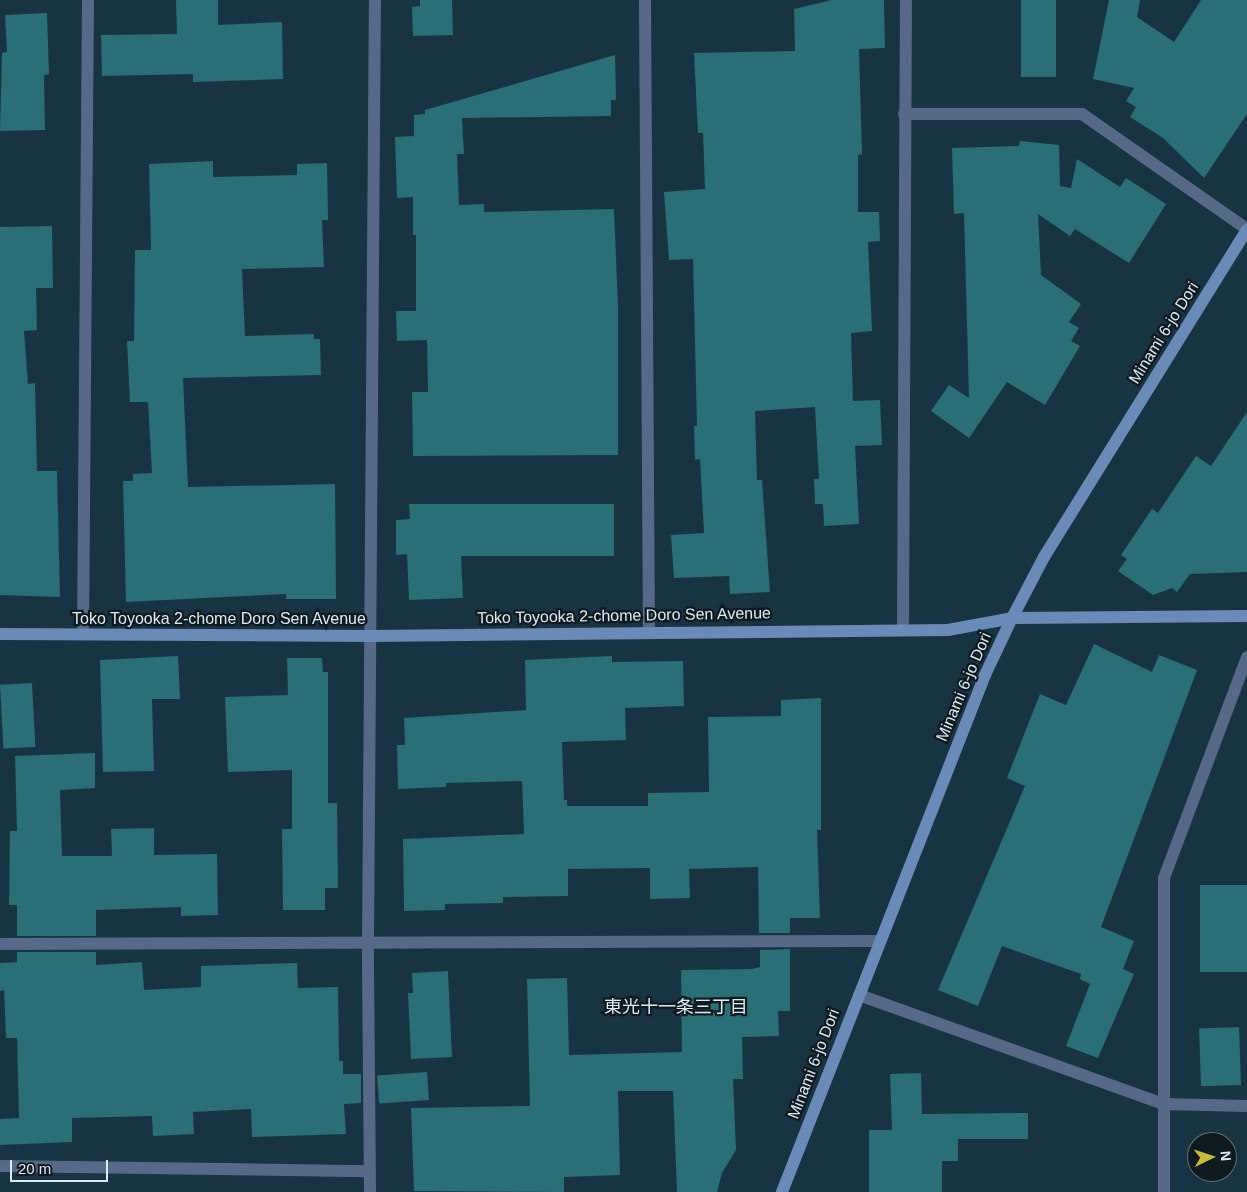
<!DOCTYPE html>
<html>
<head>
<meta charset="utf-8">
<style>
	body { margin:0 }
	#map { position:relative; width:1247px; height:1192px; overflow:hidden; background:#183442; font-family:Arial,"Noto Sans JP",sans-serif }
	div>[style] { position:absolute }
	.building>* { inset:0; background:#2a6e76; transform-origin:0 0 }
	.street>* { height:12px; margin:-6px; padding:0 6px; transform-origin:6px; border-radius:6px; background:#566a87 }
	.secondary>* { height:12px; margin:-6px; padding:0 6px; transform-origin:6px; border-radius:6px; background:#6a8ab7 }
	span { translate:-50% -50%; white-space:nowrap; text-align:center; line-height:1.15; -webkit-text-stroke:4.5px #0e1a20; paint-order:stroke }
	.street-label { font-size:16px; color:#dbebf4 }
	.neighbourhood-label { font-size:18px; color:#dbebf4 }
	.north { position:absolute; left:1187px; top:1132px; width:50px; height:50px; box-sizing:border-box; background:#0e1a20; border:1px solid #606e75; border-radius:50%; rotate:86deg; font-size:14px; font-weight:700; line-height:20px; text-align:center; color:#dbebf4 }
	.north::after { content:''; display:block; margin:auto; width:18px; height:22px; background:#c9bb3a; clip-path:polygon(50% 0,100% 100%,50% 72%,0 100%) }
	.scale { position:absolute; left:10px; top:1160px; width:98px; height:22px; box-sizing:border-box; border:2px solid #dbebf4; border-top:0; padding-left:6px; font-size:15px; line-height:18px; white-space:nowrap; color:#dbebf4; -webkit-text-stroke:4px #0e1a20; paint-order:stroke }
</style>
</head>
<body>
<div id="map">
	<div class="building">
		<i style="clip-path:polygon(176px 0,218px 0,218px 25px,282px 22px,283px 79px,193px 82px,193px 74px,102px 76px,101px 35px,177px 34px)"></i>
		<i style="clip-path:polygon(420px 0,452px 0,453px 35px,413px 36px,412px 7px,420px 6px)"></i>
		<i style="clip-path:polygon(832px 0,884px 0,885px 48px,859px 49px,862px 154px,858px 155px,858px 212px,879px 212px,880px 241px,868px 242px,872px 331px,851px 333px,853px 401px,880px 400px,882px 445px,855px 446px,859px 524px,824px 526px,823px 504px,815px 504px,814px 479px,819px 479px,815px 407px,755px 411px,757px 480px,762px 480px,770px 592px,730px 594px,729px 576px,674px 578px,671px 535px,704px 533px,700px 459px,695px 460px,694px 426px,697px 426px,693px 259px,669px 260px,664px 192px,705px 189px,703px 133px,698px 133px,694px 53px,795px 51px,794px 9px)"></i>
		<i style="left:1021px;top:0;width:35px;height:77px"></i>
		<i style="clip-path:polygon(1109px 0,1140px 0,1137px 17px,1174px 42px,1201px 0,1247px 0,1247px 114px,1204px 178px,1163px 138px,1130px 117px,1136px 107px,1126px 101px,1134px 88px,1093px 79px)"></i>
		<i style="clip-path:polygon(47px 13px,49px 74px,44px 75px,45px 130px,0 131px,2px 53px,7px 52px,5px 15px)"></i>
		<i style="clip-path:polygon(615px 55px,616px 100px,611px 100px,611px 116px,462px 118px,464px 154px,457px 154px,459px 205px,484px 204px,484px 212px,614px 209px,618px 306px,618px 455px,413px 456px,412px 392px,428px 392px,427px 340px,397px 341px,396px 311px,416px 311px,416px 235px,413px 235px,413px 197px,397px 198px,395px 137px,414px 136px,414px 115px,425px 114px,425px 110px)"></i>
		<i style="clip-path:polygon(1020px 141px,1059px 145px,1060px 186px,1071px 188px,1077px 159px,1120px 187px,1126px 178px,1166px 204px,1129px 263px,1075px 229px,1070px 236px,1038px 214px,1041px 275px,1081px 304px,1069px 322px,1079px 328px,1071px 341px,1080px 346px,1045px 405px,1007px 382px,969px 438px,931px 411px,949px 385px,969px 398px,964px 213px,954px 214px,952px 148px,1019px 146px)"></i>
		<i style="clip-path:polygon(213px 161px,213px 177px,297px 175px,297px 164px,327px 163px,328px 220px,322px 220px,324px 267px,242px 269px,245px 336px,314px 334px,314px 339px,320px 339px,321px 375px,183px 378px,188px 487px,335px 484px,336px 599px,286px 599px,286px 594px,126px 602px,123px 481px,133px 481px,133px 474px,152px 473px,148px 402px,130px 402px,127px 341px,134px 341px,135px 250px,151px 250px,149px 164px)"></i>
		<i style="clip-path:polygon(52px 226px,53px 288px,36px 288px,37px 330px,24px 331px,28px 384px,35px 383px,37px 471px,57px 471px,60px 597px,0 595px,0 227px)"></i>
		<i style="clip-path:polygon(1247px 412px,1247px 572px,1190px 574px,1177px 592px,1172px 588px,1153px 595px,1118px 571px,1127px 559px,1121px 555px,1152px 509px,1158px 513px,1196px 456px,1211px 466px)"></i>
		<i style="clip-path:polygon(409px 504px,614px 504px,614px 556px,461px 556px,463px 598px,409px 600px,407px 554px,396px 555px,396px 520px,410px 519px)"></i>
		<i style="clip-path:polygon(1094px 644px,1152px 672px,1159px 655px,1197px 670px,1101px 927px,1134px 941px,1123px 969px,1134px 974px,1098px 1058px,1066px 1046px,1090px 984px,1080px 979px,1081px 974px,1002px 946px,978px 1006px,938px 990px,1025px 786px,1007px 778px,1040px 694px,1066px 705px)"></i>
		<i style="clip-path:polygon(178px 656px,180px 699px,152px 699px,154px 771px,103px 772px,100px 660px)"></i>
		<i style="clip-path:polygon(612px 656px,612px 662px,683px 661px,684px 706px,625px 708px,626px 740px,562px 742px,564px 800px,567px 800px,567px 806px,648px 806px,648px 793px,709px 792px,708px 717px,781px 716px,781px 700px,821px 698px,821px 830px,817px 830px,820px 918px,790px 918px,790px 933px,759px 933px,758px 867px,689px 869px,690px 898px,650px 899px,650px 868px,568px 869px,568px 896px,503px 897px,503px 903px,445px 904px,445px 910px,404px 911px,403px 839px,524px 834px,522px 781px,446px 783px,446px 787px,398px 789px,397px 745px,405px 745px,404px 718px,526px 710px,525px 660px)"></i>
		<i style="clip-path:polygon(287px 658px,322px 658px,323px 672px,328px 672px,328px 803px,337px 803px,338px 888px,325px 888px,325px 910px,283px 910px,282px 829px,292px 829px,292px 770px,228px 772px,225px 697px,288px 695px)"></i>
		<i style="left:32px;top:683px;width:64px;height:32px;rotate:87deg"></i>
		<i style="clip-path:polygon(95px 753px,95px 788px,60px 790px,62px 856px,112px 856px,111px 829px,154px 828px,154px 855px,217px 854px,218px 915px,181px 916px,181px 907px,96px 910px,96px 936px,17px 936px,17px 905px,9px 905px,10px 831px,17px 831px,15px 756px)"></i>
		<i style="left:1247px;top:885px;width:87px;height:47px;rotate:90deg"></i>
		<i style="clip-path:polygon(790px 949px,790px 1011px,778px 1011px,779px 1036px,742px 1037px,743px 1079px,733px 1079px,736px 1150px,722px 1173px,717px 1192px,677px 1192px,673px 1091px,618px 1091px,620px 1175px,564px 1177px,564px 1192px,414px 1191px,411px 1108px,530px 1106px,527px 979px,567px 978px,569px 1055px,682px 1052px,681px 970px,752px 969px,760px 967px,760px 950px)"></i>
		<i style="clip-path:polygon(17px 952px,96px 952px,96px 965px,142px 962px,144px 990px,201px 987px,201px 966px,297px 963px,298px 988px,338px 987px,339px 1061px,343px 1061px,343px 1074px,361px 1074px,361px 1103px,344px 1104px,346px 1134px,252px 1137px,251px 1109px,193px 1112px,194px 1134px,153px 1136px,152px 1116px,72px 1118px,72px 1142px,0 1145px,0 1119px,19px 1118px,17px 1038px,6px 1038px,4px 990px,0 991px,0 963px,17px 962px)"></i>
		<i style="clip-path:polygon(448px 971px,452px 1057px,411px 1059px,408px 993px,413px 993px,412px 973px)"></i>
		<i style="left:1239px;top:1027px;width:58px;height:40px;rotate:88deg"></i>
		<i style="left:427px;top:1072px;width:28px;height:50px;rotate:86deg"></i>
		<i style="clip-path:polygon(921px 1073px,922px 1114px,1028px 1113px,1028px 1139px,958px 1139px,958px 1161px,942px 1161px,942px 1192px,869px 1192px,869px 1130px,892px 1130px,890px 1074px)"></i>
	</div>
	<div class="street">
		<i style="left:645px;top:0;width:632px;rotate:89.64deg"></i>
		<i style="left:904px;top:114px;width:178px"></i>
		<i style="left:1082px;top:114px;width:201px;rotate:34.9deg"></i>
		<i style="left:903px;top:629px;width:629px;rotate:-89.73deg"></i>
		<i style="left:83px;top:634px;width:634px;rotate:-89.55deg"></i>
		<i style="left:0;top:944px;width:880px;rotate:-0.2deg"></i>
		<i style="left:859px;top:995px;width:323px;rotate:19.7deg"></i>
		<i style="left:1163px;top:1104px;width:84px;rotate:1.4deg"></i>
		<i style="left:0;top:1166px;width:369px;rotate:0.8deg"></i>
		<i style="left:370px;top:1192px;width:248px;rotate:-90.5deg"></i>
		<i style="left:368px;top:944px;width:944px;rotate:-89.58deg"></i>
		<i style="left:1164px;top:1192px;width:314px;rotate:-90deg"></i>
		<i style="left:1164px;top:878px;width:236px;rotate:-69.4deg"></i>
	</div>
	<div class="secondary">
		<i style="left:0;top:634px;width:370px;rotate:0.3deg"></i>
		<i style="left:370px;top:636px;width:578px;rotate:-0.59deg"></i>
		<i style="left:948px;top:630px;width:65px;rotate:-10.6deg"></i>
		<i style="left:1012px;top:618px;width:235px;rotate:-0.5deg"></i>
		<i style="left:782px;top:1192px;width:555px;rotate:-68.56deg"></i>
		<i style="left:985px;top:675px;width:63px;rotate:-64.7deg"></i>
		<i style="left:1012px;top:618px;width:69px;rotate:-62.3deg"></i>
		<i style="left:1044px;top:557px;width:385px;rotate:-58.2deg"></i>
	</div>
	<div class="street-label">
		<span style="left:1164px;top:333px;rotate:-58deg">Minami 6-jo Dori</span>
		<span style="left:624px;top:616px;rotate:-1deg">Toko Toyooka 2-chome Doro Sen Avenue</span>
		<span style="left:219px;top:619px">Toko Toyooka 2-chome Doro Sen Avenue</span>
		<span style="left:964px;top:687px;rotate:-67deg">Minami 6-jo Dori</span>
		<span style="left:814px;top:1064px;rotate:-69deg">Minami 6-jo Dori</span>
	</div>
	<div class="neighbourhood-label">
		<span style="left:676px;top:1007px">東光十一条三丁目</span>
	</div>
	<div class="north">N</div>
	<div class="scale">20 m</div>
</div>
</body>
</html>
